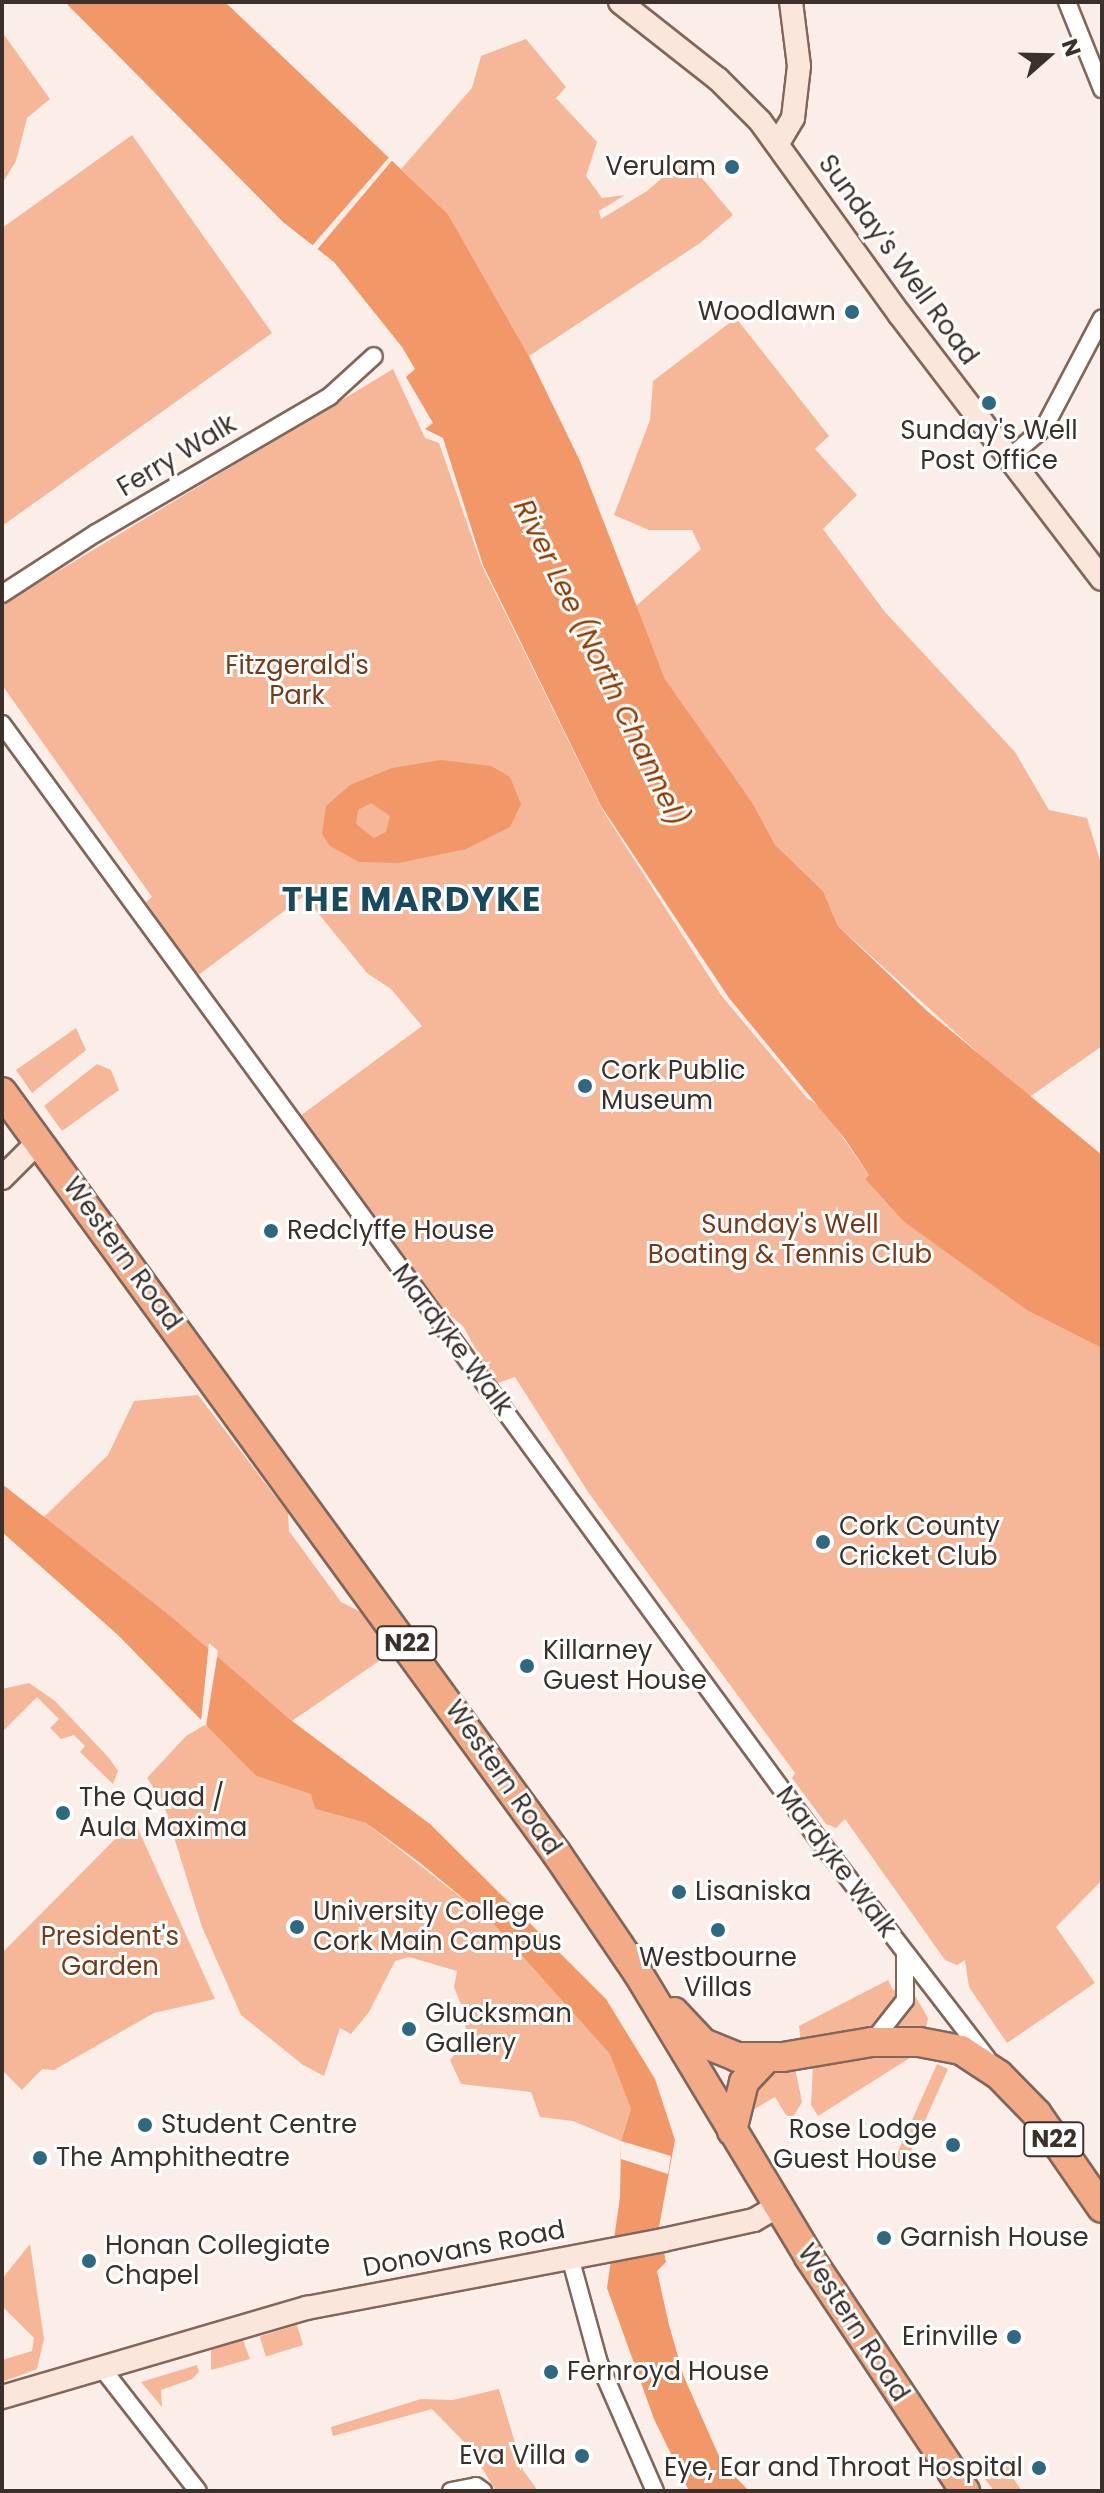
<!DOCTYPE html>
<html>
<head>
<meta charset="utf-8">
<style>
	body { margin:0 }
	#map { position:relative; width:1104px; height:2493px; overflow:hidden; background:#fbeee8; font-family:Poppins,sans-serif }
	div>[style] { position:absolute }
	.green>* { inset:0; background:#f5b798; transform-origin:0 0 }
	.water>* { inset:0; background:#f29767 }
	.pier>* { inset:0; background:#fbeee8 }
	.roads { filter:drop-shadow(2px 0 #81675a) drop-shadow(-2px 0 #81675a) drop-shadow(0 2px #81675a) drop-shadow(0 -2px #81675a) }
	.street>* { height:16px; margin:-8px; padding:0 8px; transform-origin:8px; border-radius:8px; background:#fff }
	.secondary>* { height:22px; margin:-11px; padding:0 11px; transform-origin:11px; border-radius:11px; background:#fbe6db }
	.highway>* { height:28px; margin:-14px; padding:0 14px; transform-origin:14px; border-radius:14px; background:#f3ab87 }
	.dots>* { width:22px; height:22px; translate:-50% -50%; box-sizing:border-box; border:4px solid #fff; border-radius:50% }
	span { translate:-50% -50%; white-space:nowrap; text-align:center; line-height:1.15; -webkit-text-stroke:6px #fff; paint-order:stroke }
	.shield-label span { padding:2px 6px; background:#fff; border:2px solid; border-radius:6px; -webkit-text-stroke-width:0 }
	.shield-label { font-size:24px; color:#3c302b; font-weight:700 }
	.poi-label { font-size:26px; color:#3c302b }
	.right { translate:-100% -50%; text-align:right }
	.left { translate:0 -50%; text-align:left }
	.street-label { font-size:26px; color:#3c302b }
	.park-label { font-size:26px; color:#763b1a }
	.water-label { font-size:28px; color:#8d3c00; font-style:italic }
	.district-label { font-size:34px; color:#19495c; font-weight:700; letter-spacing:2px }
	.frame { position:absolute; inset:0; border:4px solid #3c302b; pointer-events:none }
	.north { position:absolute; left:1008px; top:16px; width:80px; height:80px; -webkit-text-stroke:6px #fff; paint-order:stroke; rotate:70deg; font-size:22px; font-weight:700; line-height:32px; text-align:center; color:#3c302b }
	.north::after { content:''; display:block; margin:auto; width:28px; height:36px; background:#3c302b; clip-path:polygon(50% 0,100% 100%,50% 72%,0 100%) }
</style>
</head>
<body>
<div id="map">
	<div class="green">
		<i style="clip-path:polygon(2px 32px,50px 99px,27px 118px,16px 161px,2px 184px)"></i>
		<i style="clip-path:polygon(526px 39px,566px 87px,556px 98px,597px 142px,586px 176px,602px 198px,625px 195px,599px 211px,601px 219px,647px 191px,685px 158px,733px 215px,700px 243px,529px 356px,448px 214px,401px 169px,472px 88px,481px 56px)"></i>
		<i style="clip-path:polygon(132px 135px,272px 333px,2px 526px,2px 228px)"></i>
		<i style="clip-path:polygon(736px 318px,829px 436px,815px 449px,857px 495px,823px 529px,885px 612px,1015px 752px,1049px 810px,1087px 818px,1102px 867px,1102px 1046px,1028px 1098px,838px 926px,823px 891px,775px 846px,752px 802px,665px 679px,636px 606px,701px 549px,692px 530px,649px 530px,614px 515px,650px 420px,653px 381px)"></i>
		<i style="clip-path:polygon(393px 369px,425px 438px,439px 443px,482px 566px,603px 811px,721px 995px,807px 1098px,822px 1108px,869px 1175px,865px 1179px,903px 1221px,1102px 1348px,1102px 1880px,1056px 1927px,1095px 1983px,1007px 2043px,969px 1987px,965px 1960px,957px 1965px,945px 1960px,845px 1819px,836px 1828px,826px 1824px,792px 1778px,795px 1773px,588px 1492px,515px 1377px,495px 1384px,463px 1326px,445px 1311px,300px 1116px,422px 1026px,391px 989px,367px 973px,304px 896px,197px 976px,146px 902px,152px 897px,2px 685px,2px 605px)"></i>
		<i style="clip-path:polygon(76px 1028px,86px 1050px,32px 1093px,16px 1070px)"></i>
		<i style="clip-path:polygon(97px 1064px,111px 1070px,119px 1090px,62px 1131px,44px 1106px)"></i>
		<i style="clip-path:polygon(198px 1395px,288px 1513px,289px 1531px,341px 1602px,369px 1616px,392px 1652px,292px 1721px,173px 1618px,43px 1518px,108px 1455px,134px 1401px)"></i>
		<i style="clip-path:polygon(29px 1683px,55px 1701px,109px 1758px,118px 1771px,113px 1784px,80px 1752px,85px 1746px,74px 1735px,61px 1739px,50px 1728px,59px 1719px,37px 1697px,2px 1732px,2px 1689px)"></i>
		<i style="clip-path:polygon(208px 1723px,256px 1776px,312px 1794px,315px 1809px,366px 1823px,492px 1922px,611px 2054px,631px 2109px,621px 2141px,573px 2121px,540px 2117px,531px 2092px,461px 2084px,450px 2060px,467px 2038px,464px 2012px,454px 1987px,457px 1971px,409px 1957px,395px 1961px,369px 2012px,351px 2034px,340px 2028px,324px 2076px,303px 2065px,241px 2015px,202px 1927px,163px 1802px,147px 1778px,186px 1736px)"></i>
		<i style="clip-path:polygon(134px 1820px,215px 1999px,154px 2013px,54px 2070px,42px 2069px,22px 2090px,2px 2070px,2px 1953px)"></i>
		<i style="clip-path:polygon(888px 1980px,893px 1990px,899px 1989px,883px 2020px,866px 2029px,801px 2043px,799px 2026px)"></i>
		<i style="clip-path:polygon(911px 1989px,928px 2018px,926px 2030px,898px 2028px)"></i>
		<i style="clip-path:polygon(916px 2054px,818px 2116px,811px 2105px,813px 2065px,860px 2055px)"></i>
		<i style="left:937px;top:2064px;width:12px;height:106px;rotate:24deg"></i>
		<i style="clip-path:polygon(795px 2068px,802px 2102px,793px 2117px,786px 2115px,775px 2097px,751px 2111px,748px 2093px,771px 2073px)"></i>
		<i style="clip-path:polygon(30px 2244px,44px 2339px,37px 2369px,2px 2382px,2px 2360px,32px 2351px,34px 2338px,2px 2306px,2px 2279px)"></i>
		<i style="left:297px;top:2325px;width:21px;height:39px;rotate:73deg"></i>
		<i style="clip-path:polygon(243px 2340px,250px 2359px,211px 2370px,211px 2350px)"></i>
		<i style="clip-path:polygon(197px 2365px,199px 2372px,192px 2379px,161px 2390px,162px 2407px,141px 2382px)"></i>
		<i style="clip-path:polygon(499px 2389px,523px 2470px,538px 2491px,496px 2491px,469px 2447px,432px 2409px,333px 2436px,331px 2427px,421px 2399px,453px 2400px)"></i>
		<i style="clip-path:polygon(1014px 2457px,1023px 2470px,1013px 2478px,1022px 2491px,994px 2491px,979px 2471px)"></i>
	</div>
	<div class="water">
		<i style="clip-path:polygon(65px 2px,225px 2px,448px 214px,529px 356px,580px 461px,665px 679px,752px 802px,775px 845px,823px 891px,838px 926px,927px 1011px,1102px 1155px,1102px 1348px,1027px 1310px,903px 1221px,865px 1179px,869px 1175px,845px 1139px,729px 998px,601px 806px,483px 565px,443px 438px,425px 429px,433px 423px,406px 377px,415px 369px,402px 347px,334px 262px,283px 222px)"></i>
		<i style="clip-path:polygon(evenodd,441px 760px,491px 766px,510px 777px,521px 804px,510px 827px,466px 849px,399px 863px,359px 862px,330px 846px,322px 834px,326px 806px,350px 785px,392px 768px,441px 760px,371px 803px,390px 816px,386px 832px,374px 838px,356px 824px,358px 810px,371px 803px)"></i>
		<i style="clip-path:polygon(2px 1484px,173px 1618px,292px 1721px,430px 1824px,606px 1999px,655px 2079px,675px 2140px,659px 2227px,666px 2262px,657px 2271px,669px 2325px,684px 2377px,722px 2463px,749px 2491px,689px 2491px,654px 2419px,607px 2288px,620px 2197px,621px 2141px,631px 2109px,610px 2054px,492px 1922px,419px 1862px,366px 1823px,315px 1809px,311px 1794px,256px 1776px,118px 1635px,2px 1532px)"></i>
	</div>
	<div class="pier">
		<i style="clip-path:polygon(392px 154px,395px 157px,315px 252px,311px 247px)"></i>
		<i style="clip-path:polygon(209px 1643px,218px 1651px,206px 1726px,201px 1721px)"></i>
		<i style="clip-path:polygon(621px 2141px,671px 2156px,668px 2174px,621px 2159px)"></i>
	</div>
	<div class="roads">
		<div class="street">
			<i style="left:1067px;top:2px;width:94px;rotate:68.1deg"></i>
			<i style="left:1011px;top:456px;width:43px;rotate:-40.3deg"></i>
			<i style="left:1044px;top:428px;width:124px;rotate:-62.2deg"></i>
			<i style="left:2px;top:594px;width:112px;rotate:-33deg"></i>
			<i style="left:96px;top:533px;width:271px;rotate:-30.3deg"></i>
			<i style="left:330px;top:396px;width:59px;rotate:-42.3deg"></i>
			<i style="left:2px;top:724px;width:1377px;rotate:53.8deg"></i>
			<i style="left:815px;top:1835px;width:282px;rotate:52.4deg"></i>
			<i style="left:872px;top:2042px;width:53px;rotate:-51.8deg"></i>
			<i style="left:905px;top:2000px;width:46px;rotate:-90deg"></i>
			<i style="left:570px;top:2257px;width:110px;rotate:74.7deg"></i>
			<i style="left:599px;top:2363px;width:140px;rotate:66.4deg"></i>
			<i style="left:101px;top:2367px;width:157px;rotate:52deg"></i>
			<i style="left:451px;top:2491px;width:25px;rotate:-11deg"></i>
			<i style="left:476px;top:2486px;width:9px;rotate:36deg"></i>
		</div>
		<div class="secondary">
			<i style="left:620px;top:2px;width:125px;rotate:38.2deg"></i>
			<i style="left:718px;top:79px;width:59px;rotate:45deg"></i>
			<i style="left:760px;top:121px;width:239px;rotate:54.2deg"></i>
			<i style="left:900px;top:315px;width:332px;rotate:52.6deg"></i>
			<i style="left:778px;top:143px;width:29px;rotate:-59deg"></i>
			<i style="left:793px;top:118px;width:52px;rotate:-83.4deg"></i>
			<i style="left:799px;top:66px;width:64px;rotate:-97.1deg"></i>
			<i style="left:2px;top:1178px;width:52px;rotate:-45deg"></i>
			<i style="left:2px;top:2397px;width:318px;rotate:-16.3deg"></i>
			<i style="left:307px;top:2308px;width:362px;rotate:-10.8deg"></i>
			<i style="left:663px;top:2240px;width:93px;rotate:-12.4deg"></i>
			<i style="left:754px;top:2220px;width:28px;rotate:-30deg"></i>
		</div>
		<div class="highway">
			<i style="left:2px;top:1092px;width:943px;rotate:53.93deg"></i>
			<i style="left:557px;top:1854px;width:144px;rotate:55.8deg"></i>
			<i style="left:638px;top:1973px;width:332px;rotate:58.9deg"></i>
			<i style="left:809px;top:2257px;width:281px;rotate:56.3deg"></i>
			<i style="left:674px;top:2012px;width:42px;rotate:46.9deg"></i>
			<i style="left:703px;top:2043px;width:37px;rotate:22deg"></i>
			<i style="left:737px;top:2057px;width:46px"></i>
			<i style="left:783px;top:2057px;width:90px;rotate:-9.6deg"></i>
			<i style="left:872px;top:2042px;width:47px"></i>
			<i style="left:919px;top:2042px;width:43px;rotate:10.8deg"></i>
			<i style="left:961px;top:2050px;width:45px;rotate:33.3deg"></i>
			<i style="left:999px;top:2075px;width:54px;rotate:45.7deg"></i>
			<i style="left:1037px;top:2114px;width:114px;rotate:55.3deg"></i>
			<i style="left:732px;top:2131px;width:50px;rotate:-76.2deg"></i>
			<i style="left:744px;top:2082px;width:33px;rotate:-47deg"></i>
		</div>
	</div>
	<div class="dots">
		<i style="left:732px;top:167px;background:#2e6981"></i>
		<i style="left:852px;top:312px;background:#2e6981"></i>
		<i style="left:989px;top:403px;background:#2e6981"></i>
		<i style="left:585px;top:1086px;background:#2e6981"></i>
		<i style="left:271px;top:1231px;background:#2e6981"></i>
		<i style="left:823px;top:1542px;background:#2e6981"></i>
		<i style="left:527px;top:1666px;background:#2e6981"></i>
		<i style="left:63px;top:1813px;background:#2e6981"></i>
		<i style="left:679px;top:1892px;background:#2e6981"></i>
		<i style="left:297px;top:1927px;background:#2e6981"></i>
		<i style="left:718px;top:1930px;background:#2e6981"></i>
		<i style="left:409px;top:2029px;background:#2e6981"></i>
		<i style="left:145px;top:2125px;background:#2e6981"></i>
		<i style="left:953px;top:2145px;background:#2e6981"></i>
		<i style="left:40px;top:2158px;background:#2e6981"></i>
		<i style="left:884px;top:2238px;background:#2e6981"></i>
		<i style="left:89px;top:2261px;background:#2e6981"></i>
		<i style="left:1014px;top:2337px;background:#2e6981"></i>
		<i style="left:551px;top:2372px;background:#2e6981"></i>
		<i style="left:582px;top:2456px;background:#2e6981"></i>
		<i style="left:1039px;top:2468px;background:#2e6981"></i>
	</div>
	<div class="shield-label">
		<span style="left:407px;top:1643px">N22</span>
		<span style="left:1054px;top:2139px">N22</span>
	</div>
	<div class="poi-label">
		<span class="right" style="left:716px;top:167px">Verulam</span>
		<span class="right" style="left:836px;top:312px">Woodlawn</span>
		<span style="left:989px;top:446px">Sunday's Well<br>Post Office</span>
		<span class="left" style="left:601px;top:1086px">Cork Public<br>Museum</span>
		<span class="left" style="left:287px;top:1231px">Redclyffe House</span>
		<span class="left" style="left:839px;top:1542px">Cork County<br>Cricket Club</span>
		<span class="left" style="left:543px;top:1666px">Killarney<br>Guest House</span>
		<span class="left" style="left:79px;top:1813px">The Quad /<br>Aula Maxima</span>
		<span class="left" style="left:695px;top:1892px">Lisaniska</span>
		<span class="left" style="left:313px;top:1927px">University College<br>Cork Main Campus</span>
		<span style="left:718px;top:1973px">Westbourne<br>Villas</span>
		<span class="left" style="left:425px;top:2029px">Glucksman<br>Gallery</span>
		<span class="left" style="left:161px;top:2125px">Student Centre</span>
		<span class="right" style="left:937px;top:2145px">Rose Lodge<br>Guest House</span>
		<span class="left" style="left:56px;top:2158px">The Amphitheatre</span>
		<span class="left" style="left:900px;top:2238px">Garnish House</span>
		<span class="left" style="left:105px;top:2261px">Honan Collegiate<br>Chapel</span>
		<span class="right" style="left:998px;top:2337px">Erinville</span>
		<span class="left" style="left:567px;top:2372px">Fernroyd House</span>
		<span class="right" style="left:566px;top:2456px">Eva Villa</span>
		<span class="right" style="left:1023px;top:2468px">Eye, Ear and Throat Hospital</span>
	</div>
	<div class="street-label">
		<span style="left:898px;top:260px;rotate:54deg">Sunday's Well Road</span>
		<span style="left:177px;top:456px;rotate:-31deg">Ferry Walk</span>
		<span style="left:122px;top:1254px;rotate:54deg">Western Road</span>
		<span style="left:452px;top:1340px;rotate:53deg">Mardyke Walk</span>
		<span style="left:503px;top:1778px;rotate:55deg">Western Road</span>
		<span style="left:836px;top:1862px;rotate:53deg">Mardyke Walk</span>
		<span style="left:464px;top:2249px;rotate:-11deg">Donovans Road</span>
		<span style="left:853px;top:2323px;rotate:57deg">Western Road</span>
	</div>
	<div class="park-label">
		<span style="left:297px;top:681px">Fitzgerald's<br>Park</span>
		<span style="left:790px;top:1240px">Sunday's Well<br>Boating &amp; Tennis Club</span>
		<span style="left:110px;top:1952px">President's<br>Garden</span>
	</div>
	<div class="water-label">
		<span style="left:600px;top:663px;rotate:64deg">River Lee (North Channel)</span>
	</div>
	<div class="district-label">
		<span style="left:412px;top:900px">THE MARDYKE</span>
	</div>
	<div class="frame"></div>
	<div class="north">N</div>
</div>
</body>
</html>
